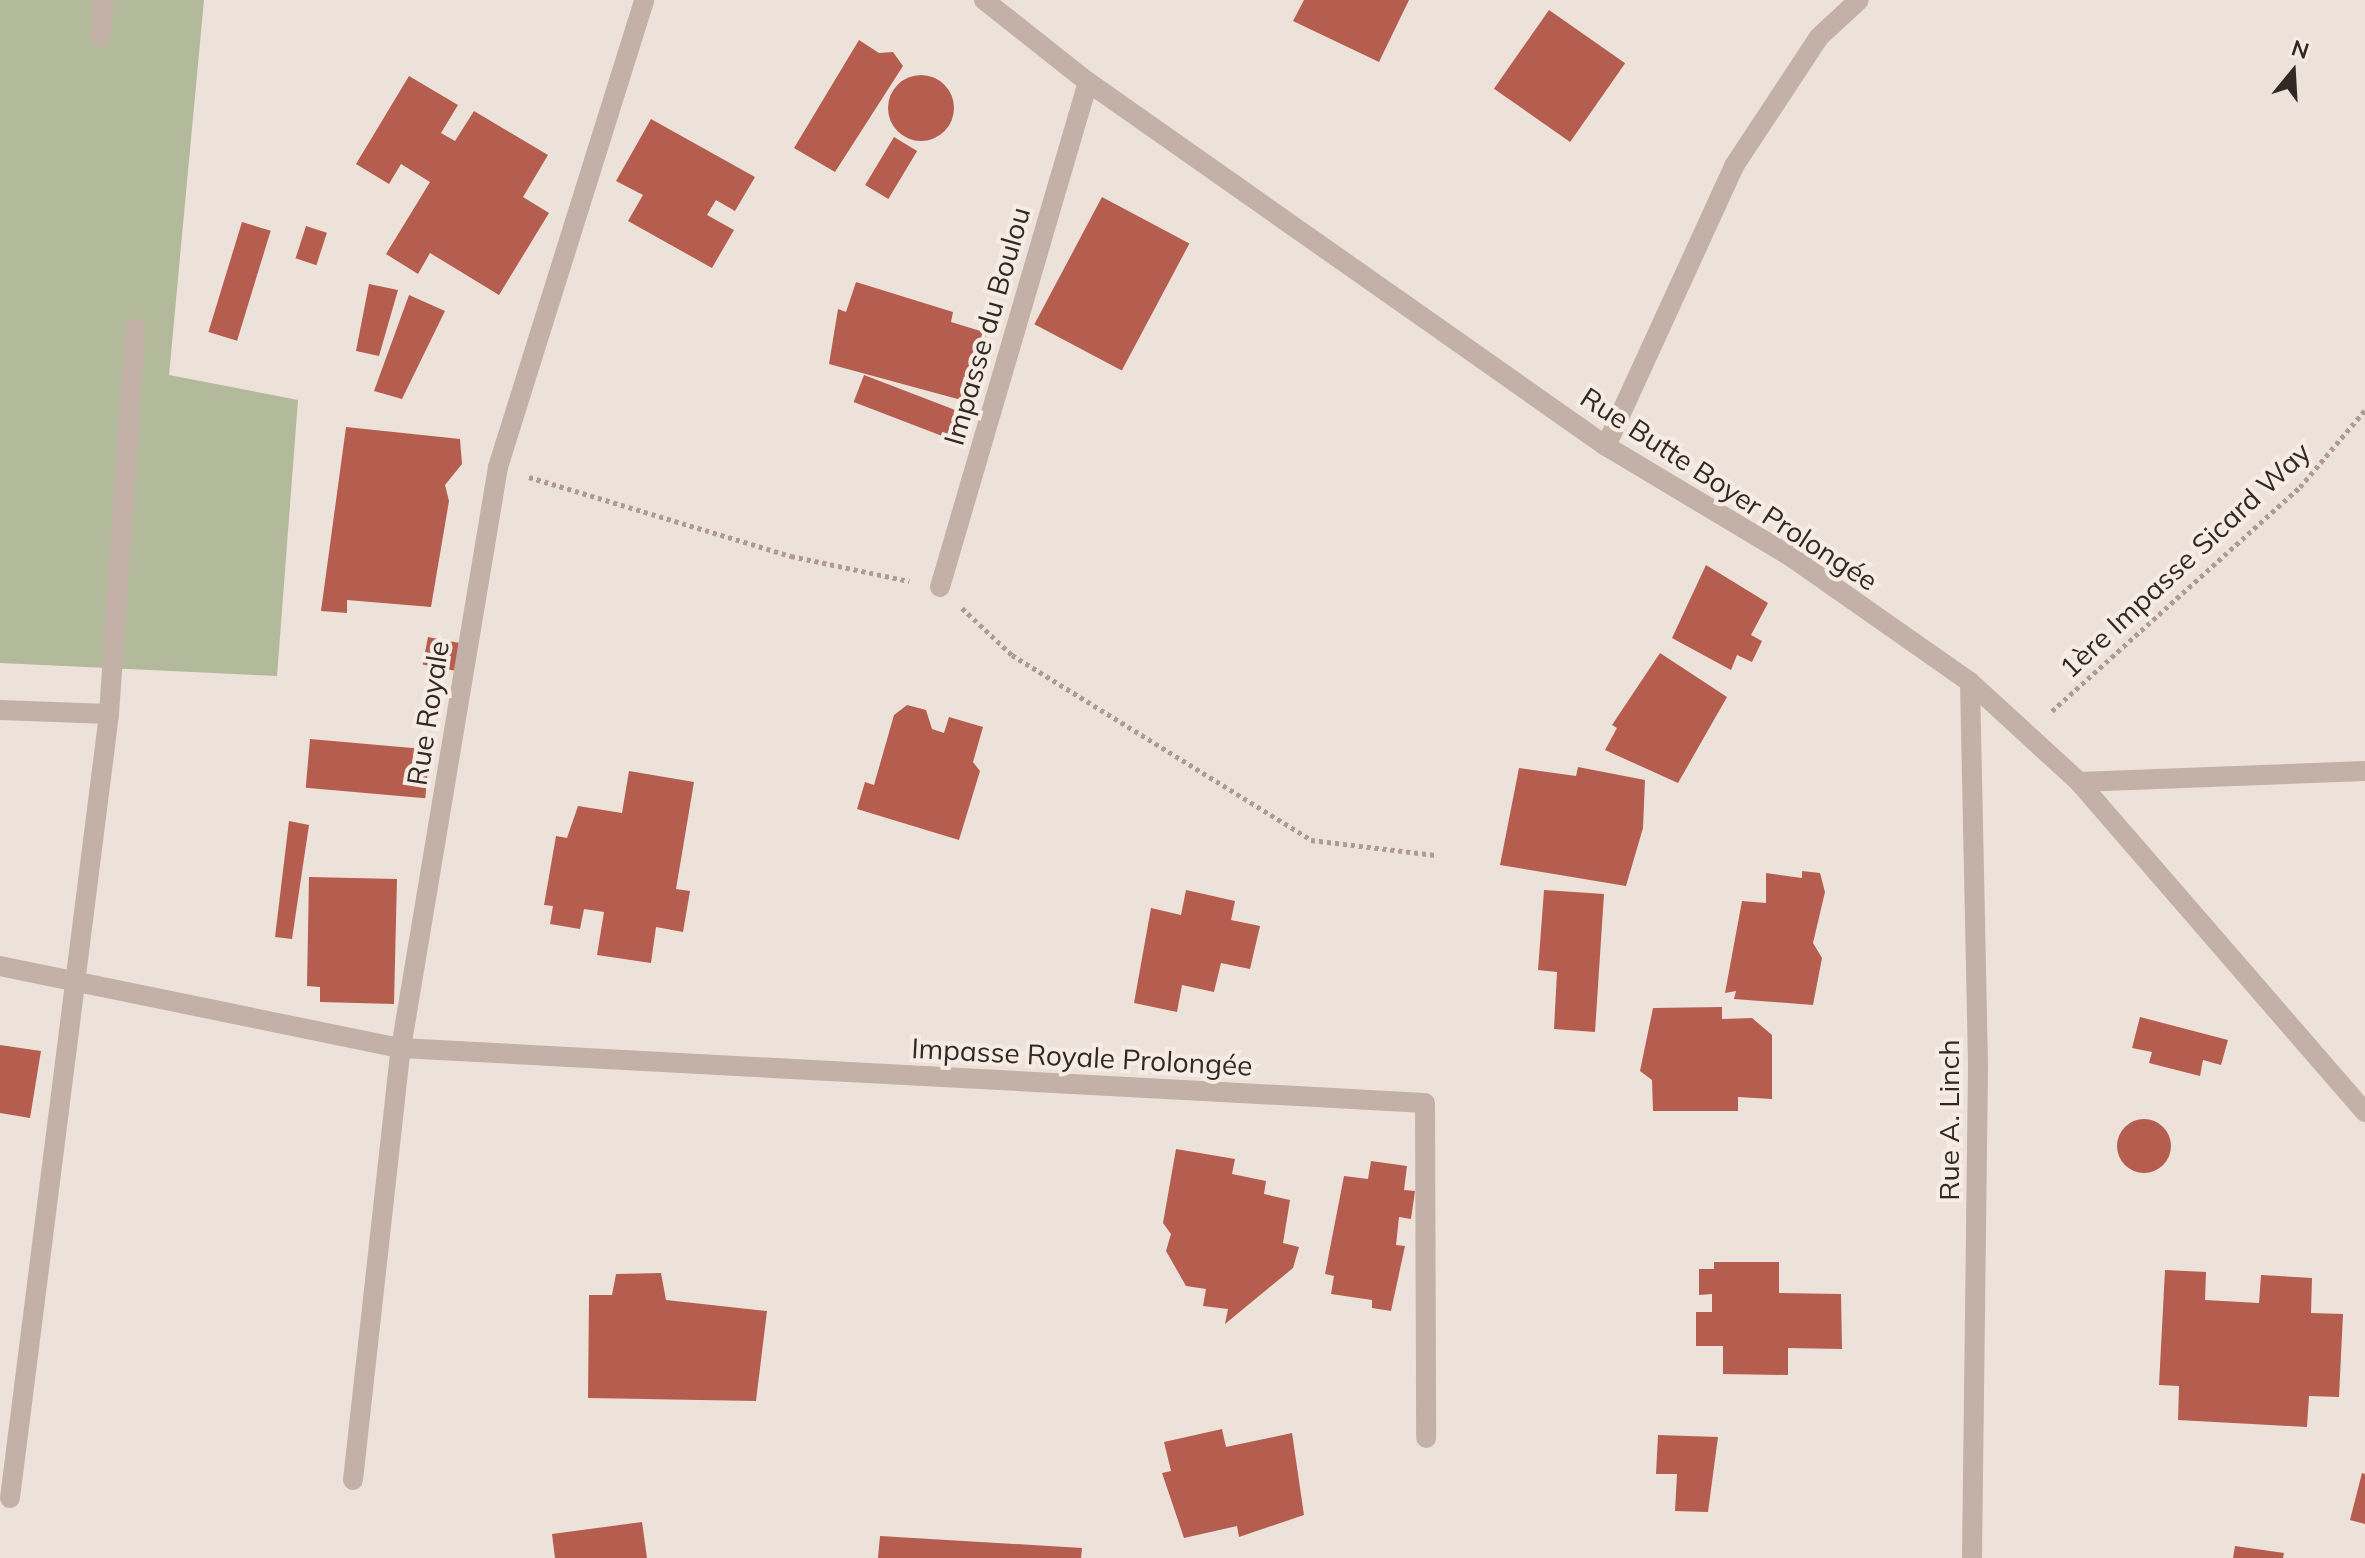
<!DOCTYPE html>
<html>
<head>
<meta charset="utf-8">
<style>
	body { margin:0 }
	#map { position:relative; width:2365px; height:1558px; overflow:hidden; background:#ede2d9; font-family:Mulish,sans-serif }
	div>[style] { position:absolute }
	.green>* { inset:0; background:#b3ba9b }
	.building>* { inset:0; background:#b55e4f; transform-origin:0 0 }
	.round { border-radius:50% }
	.path>* { height:5px; margin-top:-2.5px; transform-origin:0; background:repeating-linear-gradient(90deg,#af9b91 0 4px,transparent 0 8px) }
	.minor>* { height:20px; margin:-10px; padding:0 10px; transform-origin:10px; border-radius:10px; background:#c3b1a7 }
	span { translate:-50% -50%; white-space:nowrap; text-align:center; line-height:1.15; -webkit-text-stroke:8px #f6ece4; paint-order:stroke }
	.street-label { font-size:28px; color:#312926 }
	.north { position:absolute; left:2253px; top:32px; width:80px; height:80px; -webkit-text-stroke:6px #f6ece4; paint-order:stroke; rotate:18deg; font-size:22px; font-weight:700; line-height:32px; text-align:center; color:#312926 }
	.north::after { content:''; display:block; margin:auto; width:28px; height:36px; background:#312926; clip-path:polygon(50% 0,100% 100%,50% 72%,0 100%) }
</style>
</head>
<body>
<div id="map">
	<div class="green">
		<i style="clip-path:polygon(0 0,204px 0,169px 375px,298px 400px,277px 676px,0 663px)"></i>
	</div>
	<div class="building">
		<i style="clip-path:polygon(1304px 0,1409px 0,1379px 62px,1293px 21px)"></i>
		<i style="left:1549px;top:10px;width:93px;height:96px;rotate:35deg"></i>
		<i style="clip-path:polygon(859px 40px,879px 53px,893px 52px,903px 66px,835px 172px,794px 148px)"></i>
		<i class="round" style="left:888px;top:75px;width:66px;height:66px"></i>
		<i style="clip-path:polygon(409px 76px,458px 105px,441px 133px,455px 141px,474px 111px,548px 155px,523px 197px,549px 213px,499px 295px,430px 253px,418px 274px,386px 254px,430px 182px,401px 164px,389px 184px,356px 164px)"></i>
		<i style="clip-path:polygon(651px 119px,755px 177px,735px 211px,716px 200px,707px 215px,734px 230px,712px 268px,628px 221px,643px 195px,616px 181px)"></i>
		<i style="left:894px;top:137px;width:27px;height:56px;rotate:31deg"></i>
		<i style="left:1102px;top:197px;width:99px;height:144px;rotate:28deg"></i>
		<i style="left:242px;top:222px;width:30px;height:115px;rotate:17deg"></i>
		<i style="left:306px;top:226px;width:22px;height:34px;rotate:18deg"></i>
		<i style="clip-path:polygon(856px 282px,953px 312px,951px 322px,987px 333px,965px 401px,829px 364px,838px 309px,846px 312px)"></i>
		<i style="clip-path:polygon(369px 284px,398px 290px,379px 356px,356px 351px)"></i>
		<i style="clip-path:polygon(409px 295px,445px 311px,402px 399px,374px 391px)"></i>
		<i style="left:864px;top:375px;width:113px;height:29px;rotate:21deg"></i>
		<i style="clip-path:polygon(346px 427px,460px 439px,462px 464px,445px 485px,449px 501px,431px 607px,347px 600px,347px 613px,321px 611px)"></i>
		<i style="clip-path:polygon(1706px 565px,1768px 603px,1751px 635px,1762px 641px,1752px 662px,1737px 655px,1731px 670px,1672px 638px)"></i>
		<i style="left:428px;top:637px;width:36px;height:28px;rotate:11deg"></i>
		<i style="clip-path:polygon(1660px 653px,1727px 697px,1678px 783px,1605px 750px,1617px 728px,1612px 725px)"></i>
		<i style="clip-path:polygon(907px 705px,926px 710px,932px 729px,944px 733px,949px 717px,983px 727px,973px 762px,980px 771px,959px 840px,857px 809px,865px 782px,874px 785px,894px 715px)"></i>
		<i style="left:310px;top:739px;width:120px;height:49px;rotate:5deg"></i>
		<i style="clip-path:polygon(1578px 767px,1645px 780px,1643px 828px,1626px 886px,1500px 865px,1519px 768px,1576px 776px)"></i>
		<i style="clip-path:polygon(629px 771px,694px 782px,676px 889px,690px 891px,683px 932px,656px 927px,651px 963px,597px 955px,604px 912px,584px 909px,580px 929px,550px 924px,553px 906px,544px 905px,556px 836px,567px 838px,578px 806px,622px 813px)"></i>
		<i style="clip-path:polygon(289px 821px,309px 825px,292px 939px,275px 937px)"></i>
		<i style="clip-path:polygon(1802px 871px,1820px 873px,1825px 892px,1813px 943px,1822px 958px,1813px 1005px,1734px 999px,1736px 991px,1725px 993px,1742px 901px,1766px 903px,1766px 873px,1802px 878px)"></i>
		<i style="clip-path:polygon(309px 877px,397px 879px,394px 1004px,320px 1002px,320px 987px,307px 986px)"></i>
		<i style="clip-path:polygon(1186px 890px,1235px 901px,1231px 920px,1260px 926px,1250px 969px,1221px 963px,1214px 992px,1182px 985px,1177px 1012px,1134px 1003px,1151px 908px,1181px 915px)"></i>
		<i style="clip-path:polygon(1544px 890px,1604px 894px,1595px 1032px,1554px 1029px,1557px 972px,1538px 970px)"></i>
		<i style="clip-path:polygon(1722px 1007px,1722px 1019px,1752px 1018px,1772px 1035px,1772px 1099px,1738px 1097px,1738px 1111px,1653px 1111px,1652px 1080px,1640px 1071px,1653px 1008px)"></i>
		<i style="clip-path:polygon(2140px 1017px,2228px 1040px,2221px 1065px,2203px 1060px,2200px 1076px,2149px 1063px,2152px 1052px,2132px 1048px)"></i>
		<i style="clip-path:polygon(0 1045px,41px 1051px,30px 1118px,0 1113px)"></i>
		<i class="round" style="left:2117px;top:1119px;width:54px;height:54px"></i>
		<i style="clip-path:polygon(1176px 1149px,1235px 1159px,1232px 1174px,1266px 1181px,1264px 1194px,1290px 1200px,1283px 1243px,1299px 1247px,1293px 1268px,1225px 1324px,1228px 1309px,1203px 1306px,1206px 1289px,1186px 1286px,1166px 1251px,1171px 1234px,1163px 1223px)"></i>
		<i style="clip-path:polygon(1371px 1161px,1407px 1166px,1404px 1190px,1415px 1191px,1411px 1219px,1399px 1217px,1396px 1245px,1405px 1246px,1391px 1311px,1372px 1308px,1372px 1300px,1331px 1294px,1334px 1276px,1325px 1274px,1344px 1176px,1368px 1179px)"></i>
		<i style="clip-path:polygon(1714px 1262px,1779px 1262px,1779px 1293px,1841px 1294px,1842px 1349px,1788px 1348px,1788px 1375px,1723px 1374px,1723px 1346px,1696px 1346px,1696px 1312px,1712px 1312px,1712px 1294px,1699px 1295px,1699px 1269px,1714px 1269px)"></i>
		<i style="clip-path:polygon(2165px 1270px,2206px 1272px,2205px 1300px,2259px 1303px,2261px 1275px,2312px 1278px,2311px 1313px,2343px 1314px,2339px 1397px,2309px 1396px,2307px 1427px,2178px 1420px,2179px 1386px,2159px 1385px)"></i>
		<i style="clip-path:polygon(661px 1273px,666px 1300px,767px 1311px,756px 1401px,588px 1398px,589px 1295px,612px 1295px,616px 1274px)"></i>
		<i style="clip-path:polygon(1222px 1429px,1226px 1447px,1292px 1433px,1304px 1515px,1239px 1537px,1237px 1526px,1184px 1538px,1162px 1473px,1171px 1471px,1164px 1442px)"></i>
		<i style="clip-path:polygon(1658px 1435px,1718px 1437px,1708px 1512px,1675px 1511px,1677px 1474px,1656px 1474px)"></i>
		<i style="clip-path:polygon(2362px 1473px,2365px 1474px,2365px 1524px,2350px 1520px)"></i>
		<i style="clip-path:polygon(642px 1522px,647px 1558px,555px 1558px,552px 1534px)"></i>
		<i style="clip-path:polygon(880px 1536px,1082px 1548px,1081px 1558px,878px 1558px)"></i>
		<i style="clip-path:polygon(2235px 1546px,2284px 1553px,2283px 1558px,2233px 1558px)"></i>
	</div>
	<div class="path">
		<i style="left:529px;top:477px;width:274px;rotate:16.8deg"></i>
		<i style="left:791px;top:556px;width:121px;rotate:12deg"></i>
		<i style="left:962px;top:608px;width:69px;rotate:43.2deg"></i>
		<i style="left:1012px;top:655px;width:352px;rotate:31.7deg"></i>
		<i style="left:1311px;top:840px;width:125px;rotate:6.9deg"></i>
		<i style="left:2052px;top:711px;width:334px;rotate:-42.1deg"></i>
		<i style="left:2300px;top:487px;width:101px;rotate:-49.8deg"></i>
	</div>
	<div class="minor">
		<i style="left:984px;top:0;width:132px;rotate:38.3deg"></i>
		<i style="left:1088px;top:82px;width:633px;rotate:35.1deg"></i>
		<i style="left:1606px;top:446px;width:214px;rotate:30.9deg"></i>
		<i style="left:1790px;top:556px;width:220px;rotate:35deg"></i>
		<i style="left:1970px;top:682px;width:148px;rotate:42.5deg"></i>
		<i style="left:2079px;top:782px;width:437px;rotate:49.1deg"></i>
		<i style="left:100px;top:37px;width:37px;rotate:-84deg"></i>
		<i style="left:1606px;top:446px;width:308px;rotate:-65.4deg"></i>
		<i style="left:1734px;top:166px;width:154px;rotate:-56.6deg"></i>
		<i style="left:1819px;top:37px;width:54px;rotate:-42.8deg"></i>
		<i style="left:940px;top:587px;width:526px;rotate:-73.67deg"></i>
		<i style="left:1970px;top:682px;width:385px;rotate:88.8deg"></i>
		<i style="left:1978px;top:1067px;width:491px;rotate:90.7deg"></i>
		<i style="left:0;top:710px;width:109px;rotate:2.1deg"></i>
		<i style="left:2079px;top:782px;width:286px;rotate:-2.2deg"></i>
		<i style="left:0;top:966px;width:409px;rotate:11.6deg"></i>
		<i style="left:401px;top:1048px;width:589px;rotate:-80.52deg"></i>
		<i style="left:498px;top:467px;width:489px;rotate:-72.6deg"></i>
		<i style="left:353px;top:1480px;width:435px;rotate:-83.7deg"></i>
		<i style="left:401px;top:1048px;width:1025px;rotate:3.07deg"></i>
		<i style="left:1425px;top:1103px;width:335px;rotate:89.8deg"></i>
		<i style="left:10px;top:1498px;width:790px;rotate:-82.8deg"></i>
		<i style="left:109px;top:714px;width:386px;rotate:-86.1deg"></i>
	</div>
	<div class="street-label">
		<span style="left:987px;top:326px;rotate:-74deg">Impasse du Boulou</span>
		<span style="left:1729px;top:489px;rotate:33deg">Rue Butte Boyer Prolongée</span>
		<span style="left:2185px;top:560px;rotate:-43deg">1ère Impasse Sicard Way</span>
		<span style="left:428px;top:713px;rotate:-81deg">Rue Royale</span>
		<span style="left:1082px;top:1057px;rotate:3deg">Impasse Royale Prolongée</span>
		<span style="left:1949px;top:1120px;rotate:-90deg">Rue A. Linch</span>
	</div>
	<div class="north">N</div>
</div>
</body>
</html>
